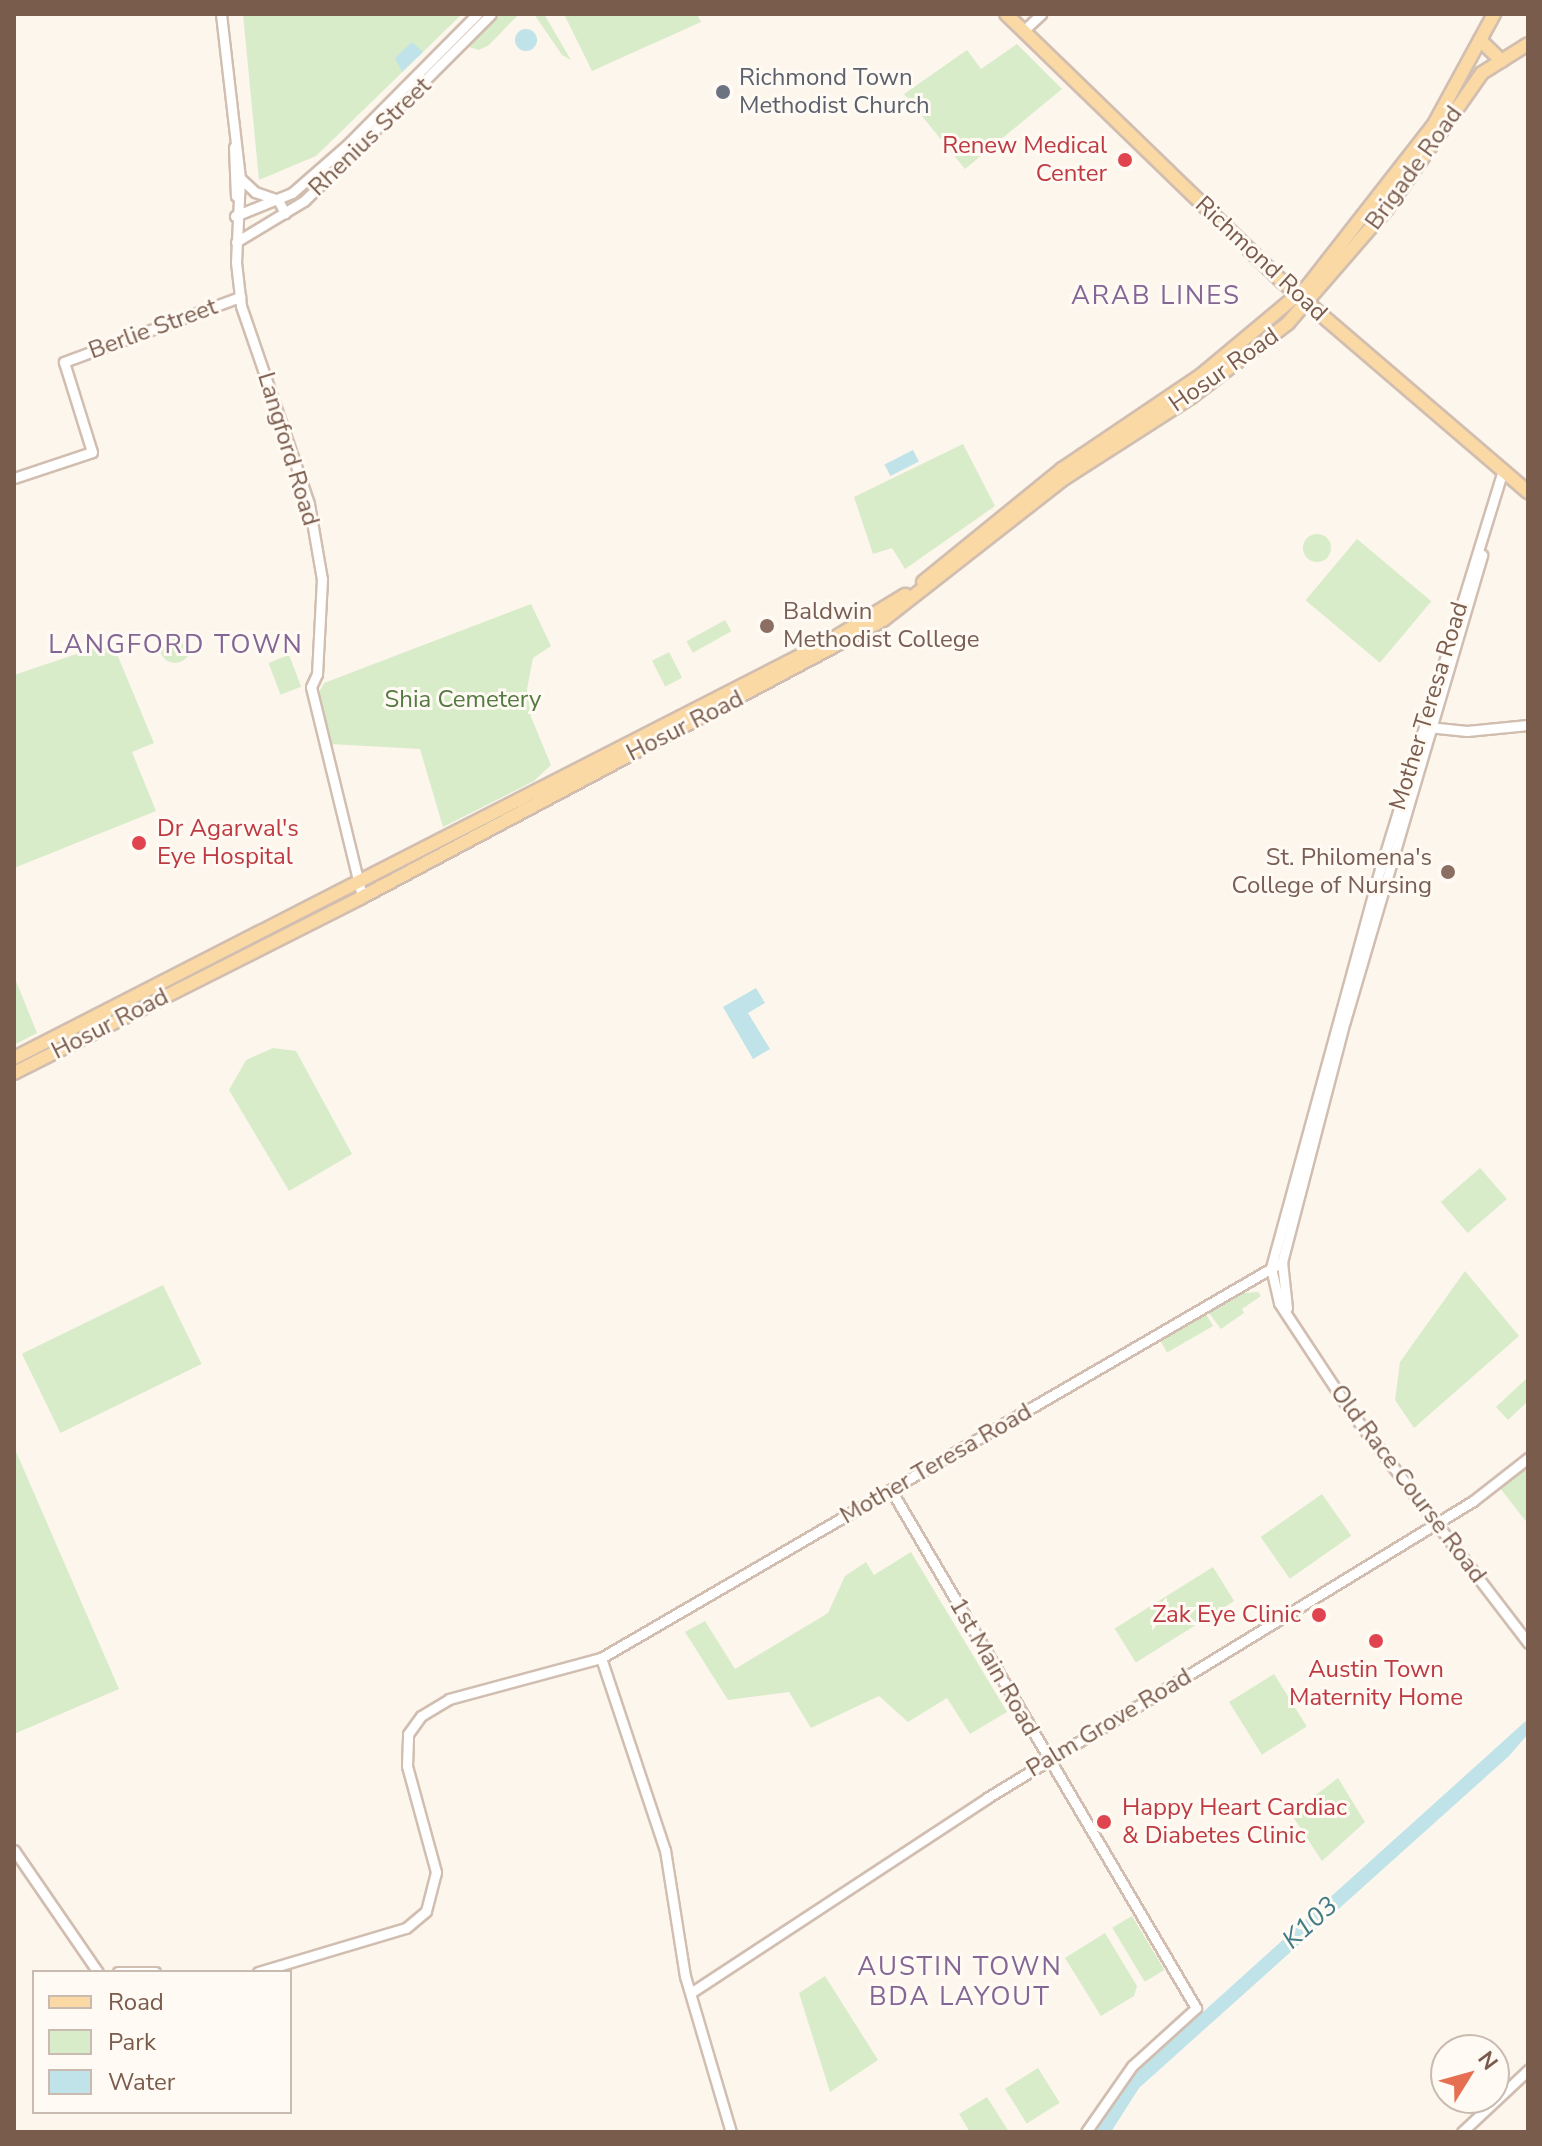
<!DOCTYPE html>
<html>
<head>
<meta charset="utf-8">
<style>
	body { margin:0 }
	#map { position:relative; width:1542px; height:2146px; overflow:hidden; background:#fdf6ec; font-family:"Nunito Sans",sans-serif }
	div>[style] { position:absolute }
	.green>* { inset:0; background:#d8ecc9; transform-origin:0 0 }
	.round { border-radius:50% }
	.water>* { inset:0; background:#bfe3e8; transform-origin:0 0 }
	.roads { filter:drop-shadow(2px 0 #d1beb0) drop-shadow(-2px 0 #d1beb0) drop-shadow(0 2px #d1beb0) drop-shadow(0 -2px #d1beb0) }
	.minor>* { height:9px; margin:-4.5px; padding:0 4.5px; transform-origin:4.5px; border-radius:4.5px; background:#fff }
	.major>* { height:12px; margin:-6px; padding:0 6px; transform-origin:6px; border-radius:6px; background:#fbd9a5 }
	.dots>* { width:22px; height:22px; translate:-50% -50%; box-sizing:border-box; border:4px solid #fffaf3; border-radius:50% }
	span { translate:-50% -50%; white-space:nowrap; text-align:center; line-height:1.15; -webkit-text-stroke:6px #fffaf3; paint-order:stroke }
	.worship-label { font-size:24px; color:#5b616d }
	.left { translate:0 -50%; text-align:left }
	.street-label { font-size:24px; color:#7a5c4d }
	.health-label { font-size:24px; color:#be3a42 }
	.right { translate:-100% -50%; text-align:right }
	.education-label { font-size:24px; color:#785e54 }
	.park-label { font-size:24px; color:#537a41 }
	.neighbourhood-label { font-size:26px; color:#846695; letter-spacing:2px }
	.water-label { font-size:26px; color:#437c86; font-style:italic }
	.frame { position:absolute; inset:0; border:16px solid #7a5c4d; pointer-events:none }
	.legend { position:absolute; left:32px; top:1970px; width:260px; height:144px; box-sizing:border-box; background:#fffaf3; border:2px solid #cabbb1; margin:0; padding:10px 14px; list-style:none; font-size:24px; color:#7a5c4d }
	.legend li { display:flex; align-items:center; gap:16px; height:40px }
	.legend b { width:40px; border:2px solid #cabbb1 }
	.north { position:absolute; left:1430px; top:2034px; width:80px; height:80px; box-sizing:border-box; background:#fffaf3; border:2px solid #cabbb1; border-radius:50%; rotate:53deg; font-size:22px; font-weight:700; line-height:32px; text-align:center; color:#7a5c4d }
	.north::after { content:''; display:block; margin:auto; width:28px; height:36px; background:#e76f51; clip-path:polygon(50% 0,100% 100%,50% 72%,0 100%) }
</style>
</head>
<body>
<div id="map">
	<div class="green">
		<i style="clip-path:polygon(243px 14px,462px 14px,316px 156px,259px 180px)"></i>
		<i style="clip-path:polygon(498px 14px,519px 14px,489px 45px,479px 50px,469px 47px)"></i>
		<i style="clip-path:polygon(534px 14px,544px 14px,571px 60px,562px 55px)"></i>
		<i style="clip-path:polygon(564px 14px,697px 14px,701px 22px,592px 71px)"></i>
		<i style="clip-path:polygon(1017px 44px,1062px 89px,965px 169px,904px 94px,967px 50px,981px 69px)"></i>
		<i style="clip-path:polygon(963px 444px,995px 506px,905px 569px,892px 548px,873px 554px,854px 497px)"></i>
		<i class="round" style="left:1303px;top:534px;width:28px;height:28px"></i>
		<i style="left:1357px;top:539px;width:97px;height:80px;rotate:40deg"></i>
		<i style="clip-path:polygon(531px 604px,551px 646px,533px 658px,527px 689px,531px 717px,551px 765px,534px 781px,443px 827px,420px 749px,330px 744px,318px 694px,324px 683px)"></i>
		<i style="left:725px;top:620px;width:13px;height:44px;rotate:61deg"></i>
		<i class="round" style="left:160px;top:633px;width:30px;height:30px"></i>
		<i style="clip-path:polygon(112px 642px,154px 743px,132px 752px,156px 811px,14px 868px,14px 675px)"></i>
		<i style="left:669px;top:652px;width:29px;height:19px;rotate:63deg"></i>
		<i style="left:289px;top:655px;width:34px;height:22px;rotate:69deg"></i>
		<i style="clip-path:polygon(14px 976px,37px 1033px,14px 1045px)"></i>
		<i style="clip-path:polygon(273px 1048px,296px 1051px,352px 1154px,289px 1191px,229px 1090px,246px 1060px)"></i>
		<i style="left:1480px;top:1168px;width:41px;height:52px;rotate:49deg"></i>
		<i style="clip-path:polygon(1465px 1271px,1519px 1336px,1414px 1428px,1395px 1400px,1400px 1362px)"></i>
		<i style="left:163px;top:1285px;width:88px;height:157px;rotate:64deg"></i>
		<i style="clip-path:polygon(1258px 1292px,1261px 1296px,1242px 1309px,1244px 1313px,1221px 1329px,1209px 1313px,1243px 1293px)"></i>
		<i style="left:1206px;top:1314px;width:14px;height:53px;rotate:60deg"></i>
		<i style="clip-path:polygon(1528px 1377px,1528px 1401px,1508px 1420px,1496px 1407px)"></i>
		<i style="clip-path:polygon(14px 1447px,119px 1689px,14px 1734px)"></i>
		<i style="clip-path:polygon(1528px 1467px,1528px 1524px,1500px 1488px)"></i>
		<i style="left:1322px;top:1494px;width:51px;height:75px;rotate:55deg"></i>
		<i style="clip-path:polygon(911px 1552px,1007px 1712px,970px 1734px,947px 1698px,908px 1722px,879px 1696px,811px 1728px,789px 1692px,728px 1700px,685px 1632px,705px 1621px,735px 1669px,828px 1613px,845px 1576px,866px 1562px,874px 1575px)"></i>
		<i style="left:1213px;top:1567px;width:40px;height:116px;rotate:58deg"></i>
		<i style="left:1274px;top:1674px;width:62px;height:53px;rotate:58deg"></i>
		<i style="clip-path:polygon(1338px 1778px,1365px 1822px,1322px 1861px,1291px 1814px)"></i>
		<i style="left:1132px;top:1916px;width:63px;height:23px;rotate:59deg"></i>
		<i style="clip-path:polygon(1105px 1933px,1137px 1986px,1134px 1996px,1101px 2016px,1065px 1958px)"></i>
		<i style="clip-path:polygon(825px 1976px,878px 2060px,830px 2092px,799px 1993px)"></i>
		<i style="left:1038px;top:2068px;width:41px;height:39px;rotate:58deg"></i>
		<i style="clip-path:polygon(987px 2097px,1009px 2132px,970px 2132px,959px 2114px)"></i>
	</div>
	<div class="water">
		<i class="round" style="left:515px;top:29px;width:22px;height:22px"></i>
		<i style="clip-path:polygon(412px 42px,423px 52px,402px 72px,395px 58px)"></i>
		<i style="left:913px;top:450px;width:13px;height:32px;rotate:63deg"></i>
		<i style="clip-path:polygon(756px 988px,765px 1003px,748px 1013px,770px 1049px,753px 1059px,723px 1007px)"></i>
		<i style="clip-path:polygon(1528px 1719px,1528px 1734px,1509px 1756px,1139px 2088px,1111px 2132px,1094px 2132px,1132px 2076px)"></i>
	</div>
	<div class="roads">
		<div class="minor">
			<i style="left:221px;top:14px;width:165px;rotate:83.4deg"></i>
			<i style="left:240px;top:178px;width:84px;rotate:92.7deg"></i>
			<i style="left:236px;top:262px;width:44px;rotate:83.5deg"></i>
			<i style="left:241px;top:306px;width:209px;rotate:71deg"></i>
			<i style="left:309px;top:504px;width:76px;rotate:80.2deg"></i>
			<i style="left:322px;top:579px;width:95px;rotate:93deg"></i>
			<i style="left:317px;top:674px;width:14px;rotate:115deg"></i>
			<i style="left:311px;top:687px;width:216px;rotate:76.3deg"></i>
			<i style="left:1023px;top:31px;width:25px;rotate:-43deg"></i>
			<i style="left:234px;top:147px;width:49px;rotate:87.7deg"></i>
			<i style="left:240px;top:178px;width:21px;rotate:43deg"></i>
			<i style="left:255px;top:192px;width:24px;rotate:19deg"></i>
			<i style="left:278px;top:200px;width:15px;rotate:62deg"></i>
			<i style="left:235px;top:216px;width:61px;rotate:-22deg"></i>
			<i style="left:292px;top:193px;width:73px;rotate:-41.1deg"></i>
			<i style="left:347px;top:145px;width:185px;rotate:-45.2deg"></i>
			<i style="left:236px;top:242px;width:79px;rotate:-31.1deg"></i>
			<i style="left:304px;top:201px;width:264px;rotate:-45deg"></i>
			<i style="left:1503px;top:470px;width:418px;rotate:107.1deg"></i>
			<i style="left:1380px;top:869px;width:414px;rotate:105.3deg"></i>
			<i style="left:1271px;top:1268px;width:36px;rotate:77deg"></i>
			<i style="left:1279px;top:1303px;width:131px;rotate:56.6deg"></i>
			<i style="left:1351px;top:1412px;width:291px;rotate:52.5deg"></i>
			<i style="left:14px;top:478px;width:82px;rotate:-18.4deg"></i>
			<i style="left:92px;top:452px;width:94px;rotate:-107.3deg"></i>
			<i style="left:64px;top:362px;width:188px;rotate:-20.3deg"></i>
			<i style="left:1428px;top:727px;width:39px;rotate:6deg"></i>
			<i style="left:1467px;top:731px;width:61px;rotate:-5.6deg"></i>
			<i style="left:1287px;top:1308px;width:46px;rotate:-96.2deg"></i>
			<i style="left:1282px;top:1262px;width:249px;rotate:-75.4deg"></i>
			<i style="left:1345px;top:1021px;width:486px;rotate:-73.6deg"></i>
			<i style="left:891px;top:1490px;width:601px;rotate:59.51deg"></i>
			<i style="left:1196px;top:2008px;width:86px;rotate:137.8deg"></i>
			<i style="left:1132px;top:2066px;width:80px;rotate:124.9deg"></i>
			<i style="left:601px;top:1658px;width:202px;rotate:71.6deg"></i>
			<i style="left:665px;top:1850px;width:128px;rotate:81deg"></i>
			<i style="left:685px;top:1976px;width:163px;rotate:73.6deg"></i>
			<i style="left:14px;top:1850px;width:148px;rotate:55.5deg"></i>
			<i style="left:118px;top:1972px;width:37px"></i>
			<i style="left:258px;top:1972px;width:154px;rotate:-16.6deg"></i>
			<i style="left:406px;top:1928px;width:26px;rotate:-40deg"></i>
			<i style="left:426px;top:1911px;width:40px;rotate:-75.6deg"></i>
			<i style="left:436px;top:1872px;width:110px;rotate:-105.3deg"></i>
			<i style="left:407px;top:1766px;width:32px;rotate:-88deg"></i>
			<i style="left:408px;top:1734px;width:22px;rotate:-54deg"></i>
			<i style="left:421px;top:1716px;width:33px;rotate:-31deg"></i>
			<i style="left:449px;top:1699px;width:157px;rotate:-15.1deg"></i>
			<i style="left:601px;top:1658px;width:788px;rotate:-30.18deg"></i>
			<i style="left:692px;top:1992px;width:353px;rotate:-33.3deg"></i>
			<i style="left:987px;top:1798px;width:570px;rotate:-31.43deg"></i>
			<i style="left:1473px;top:1501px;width:70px;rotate:-38deg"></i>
			<i style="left:1462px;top:2132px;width:91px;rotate:-43.2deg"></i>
		</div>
		<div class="major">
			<i style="left:1006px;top:14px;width:385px;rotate:44.1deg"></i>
			<i style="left:1283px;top:282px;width:323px;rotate:40.6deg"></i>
			<i style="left:1480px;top:40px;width:30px;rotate:44deg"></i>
			<i style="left:923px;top:582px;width:179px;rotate:-39.1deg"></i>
			<i style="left:1062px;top:469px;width:166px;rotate:-34deg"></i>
			<i style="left:1200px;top:376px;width:139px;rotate:-39.8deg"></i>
			<i style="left:1307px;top:287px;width:204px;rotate:-52deg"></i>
			<i style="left:1433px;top:126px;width:128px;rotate:-61.4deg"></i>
			<i style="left:14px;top:1058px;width:918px;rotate:-27.1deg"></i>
			<i style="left:831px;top:640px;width:87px;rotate:-31.3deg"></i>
			<i style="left:14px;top:1073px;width:390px;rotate:-26.8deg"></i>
			<i style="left:362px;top:897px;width:590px;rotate:-28deg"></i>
			<i style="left:883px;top:620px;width:231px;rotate:-38deg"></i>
			<i style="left:1065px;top:478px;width:150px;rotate:-32.7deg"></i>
			<i style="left:1191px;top:397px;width:122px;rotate:-37.3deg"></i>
			<i style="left:1288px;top:323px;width:150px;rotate:-49.1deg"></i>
			<i style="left:1386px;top:210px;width:167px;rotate:-55deg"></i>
			<i style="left:1482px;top:73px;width:54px;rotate:-32.2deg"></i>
		</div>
	</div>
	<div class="dots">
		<i style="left:723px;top:92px;background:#6b7280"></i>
		<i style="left:1125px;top:160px;background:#e0444e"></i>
		<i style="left:767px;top:626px;background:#8d6e63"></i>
		<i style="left:139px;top:843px;background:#e0444e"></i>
		<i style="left:1448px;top:872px;background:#8d6e63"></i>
		<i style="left:1319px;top:1615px;background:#e0444e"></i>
		<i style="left:1376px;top:1641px;background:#e0444e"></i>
		<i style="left:1104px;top:1822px;background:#e0444e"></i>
	</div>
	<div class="worship-label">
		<span class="left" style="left:739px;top:92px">Richmond Town<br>Methodist Church</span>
	</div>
	<div class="street-label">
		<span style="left:370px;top:137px;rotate:-44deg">Rhenius Street</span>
		<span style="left:1414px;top:168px;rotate:-54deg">Brigade Road</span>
		<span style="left:1261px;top:259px;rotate:43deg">Richmond Road</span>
		<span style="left:153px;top:329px;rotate:-20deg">Berlie Street</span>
		<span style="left:1224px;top:370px;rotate:-35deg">Hosur Road</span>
		<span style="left:288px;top:449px;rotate:73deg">Langford Road</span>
		<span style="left:1429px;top:706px;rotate:-73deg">Mother Teresa Road</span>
		<span style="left:685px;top:726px;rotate:-27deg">Hosur Road</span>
		<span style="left:110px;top:1024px;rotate:-27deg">Hosur Road</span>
		<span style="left:936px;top:1464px;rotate:-30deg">Mother Teresa Road</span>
		<span style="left:1408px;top:1484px;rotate:53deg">Old Race Course Road</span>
		<span style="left:994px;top:1667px;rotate:60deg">1st Main Road</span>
		<span style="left:1109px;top:1723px;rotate:-31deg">Palm Grove Road</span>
	</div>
	<div class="health-label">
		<span class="right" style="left:1107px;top:160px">Renew Medical<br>Center</span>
		<span class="left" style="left:157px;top:843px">Dr Agarwal's<br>Eye Hospital</span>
		<span class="right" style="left:1301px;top:1615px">Zak Eye Clinic</span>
		<span style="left:1376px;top:1684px">Austin Town<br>Maternity Home</span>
		<span class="left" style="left:1122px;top:1822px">Happy Heart Cardiac<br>&amp; Diabetes Clinic</span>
	</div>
	<div class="education-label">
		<span class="left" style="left:783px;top:626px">Baldwin<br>Methodist College</span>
		<span class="right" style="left:1432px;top:872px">St. Philomena's<br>College of Nursing</span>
	</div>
	<div class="park-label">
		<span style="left:463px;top:700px">Shia Cemetery</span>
	</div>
	<div class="neighbourhood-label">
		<span style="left:1156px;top:296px">ARAB LINES</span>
		<span style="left:176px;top:645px">LANGFORD TOWN</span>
		<span style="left:960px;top:1982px">AUSTIN TOWN<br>BDA LAYOUT</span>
	</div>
	<div class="water-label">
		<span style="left:1310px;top:1923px;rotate:-42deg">K103</span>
	</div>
	<div class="frame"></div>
	<ul class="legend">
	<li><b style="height:10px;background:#fbd9a5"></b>Road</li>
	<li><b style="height:22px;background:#d8ecc9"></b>Park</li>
	<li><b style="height:22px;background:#bfe3e8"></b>Water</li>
	</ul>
	<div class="north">N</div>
</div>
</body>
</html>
